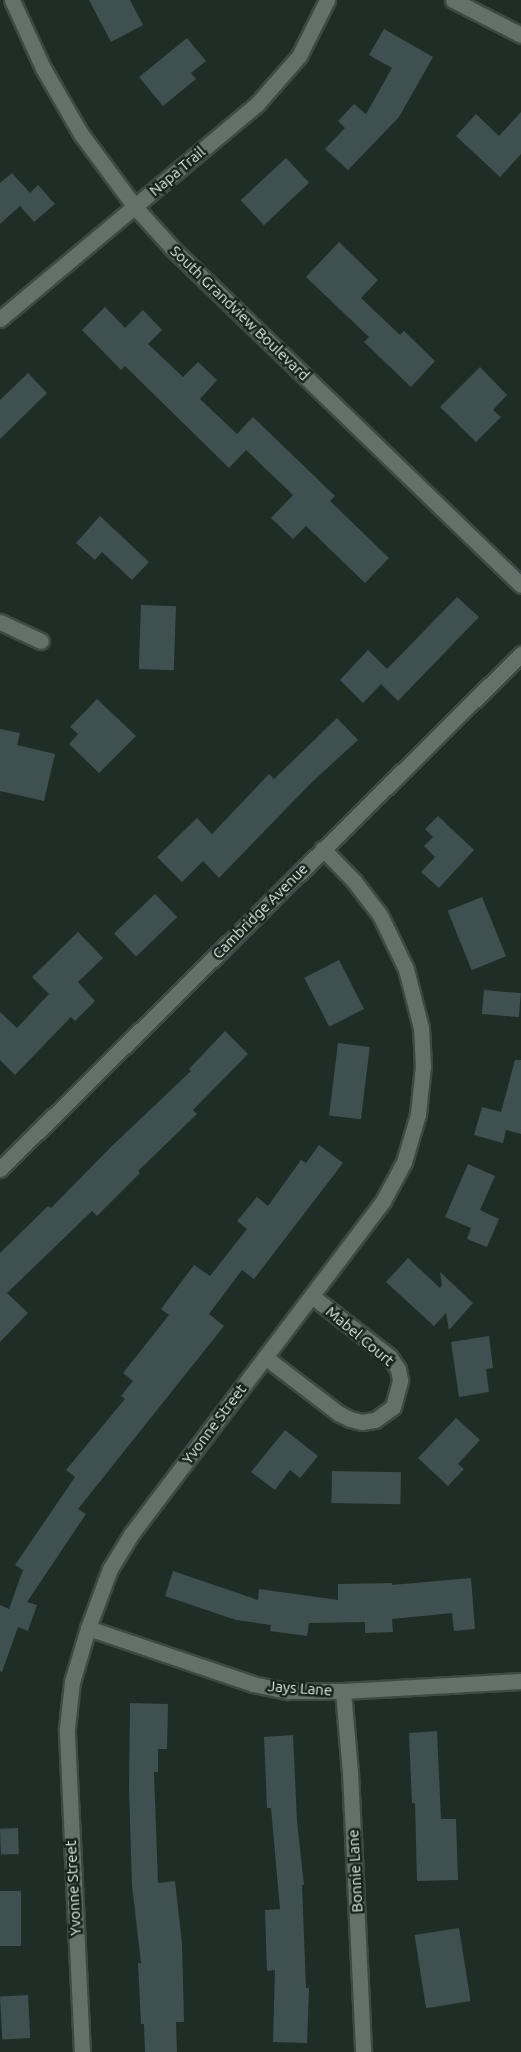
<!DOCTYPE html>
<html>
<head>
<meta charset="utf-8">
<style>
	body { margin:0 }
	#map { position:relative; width:521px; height:2052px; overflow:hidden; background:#1f2d27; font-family:Ubuntu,sans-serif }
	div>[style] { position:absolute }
	.building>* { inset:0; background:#3f5050; transform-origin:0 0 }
	.roads { filter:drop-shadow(2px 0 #3d4944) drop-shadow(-2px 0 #3d4944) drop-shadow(0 2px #3d4944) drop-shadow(0 -2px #3d4944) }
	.minor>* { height:15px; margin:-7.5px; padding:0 7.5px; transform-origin:7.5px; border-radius:7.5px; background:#62726b }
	span { translate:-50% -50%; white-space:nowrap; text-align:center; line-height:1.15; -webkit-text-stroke:5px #15231d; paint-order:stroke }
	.street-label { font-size:15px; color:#e6eeea }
</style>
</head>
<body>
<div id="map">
	<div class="building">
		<i style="clip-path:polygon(89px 0,130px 0,143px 25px,111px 42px)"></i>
		<i style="clip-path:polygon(384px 29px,433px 57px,399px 117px,348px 170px,325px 149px,345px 128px,338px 121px,354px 104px,366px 114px,392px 68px,369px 55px)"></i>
		<i style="clip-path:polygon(187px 38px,206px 61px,191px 73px,196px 79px,163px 106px,139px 77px)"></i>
		<i style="clip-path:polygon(521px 112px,521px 154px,500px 177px,456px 136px,476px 114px,499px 136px)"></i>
		<i style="left:286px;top:158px;width:34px;height:62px;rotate:47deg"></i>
		<i style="clip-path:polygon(12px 173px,30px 193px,38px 185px,55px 204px,34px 222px,20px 206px,0 224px,0 183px)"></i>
		<i style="clip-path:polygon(339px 242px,378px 280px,361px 298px,400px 335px,404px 331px,435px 361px,411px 387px,364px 342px,369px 337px,306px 277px)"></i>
		<i style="clip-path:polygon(105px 307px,125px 328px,143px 310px,162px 330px,148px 344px,183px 377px,198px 362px,217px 380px,200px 399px,237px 434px,253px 417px,335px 496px,330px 501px,389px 558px,365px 583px,306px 526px,293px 539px,271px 518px,293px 495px,246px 450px,229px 468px,125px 366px,121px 370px,82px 330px)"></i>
		<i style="clip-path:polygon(480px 367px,507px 395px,493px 410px,501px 417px,476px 442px,440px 407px)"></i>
		<i style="clip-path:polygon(28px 373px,47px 393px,0 439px,0 400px)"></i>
		<i style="clip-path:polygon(100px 516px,149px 562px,132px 580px,102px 552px,95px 560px,76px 543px)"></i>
		<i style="clip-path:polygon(457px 597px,479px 617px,398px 701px,381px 684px,363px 703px,340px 680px,368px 650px,387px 669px)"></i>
		<i style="left:141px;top:605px;width:35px;height:64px;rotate:2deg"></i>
		<i style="clip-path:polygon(97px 699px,136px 736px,99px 773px,69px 744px,78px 734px,70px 727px)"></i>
		<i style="clip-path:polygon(337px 718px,358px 740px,312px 782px,219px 878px,203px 861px,182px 882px,157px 857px,197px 818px,212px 834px,269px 774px,274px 779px)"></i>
		<i style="clip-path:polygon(0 729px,20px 733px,17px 745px,55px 754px,44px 801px,0 791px)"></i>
		<i style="clip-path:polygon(438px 816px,474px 850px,439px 888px,421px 872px,435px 857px,424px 846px,433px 837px,425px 829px)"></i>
		<i style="left:155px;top:894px;width:32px;height:57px;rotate:46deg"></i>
		<i style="left:482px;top:897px;width:64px;height:37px;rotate:68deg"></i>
		<i style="clip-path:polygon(78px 932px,103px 958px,78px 982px,95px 1001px,75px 1021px,71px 1017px,15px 1075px,0 1060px,0 1012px,17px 1028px,49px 994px,32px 977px)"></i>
		<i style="left:339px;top:960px;width:55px;height:39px;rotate:63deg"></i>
		<i style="left:484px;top:990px;width:37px;height:24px;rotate:5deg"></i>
		<i style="clip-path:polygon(225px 1031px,248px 1054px,193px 1110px,197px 1114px,138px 1171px,140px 1173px,97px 1216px,92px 1211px,7px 1293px,28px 1313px,0 1342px,0 1253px,48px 1206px,51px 1208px,112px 1146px,191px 1071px,189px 1069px)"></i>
		<i style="left:338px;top:1043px;width:32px;height:73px;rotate:7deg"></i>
		<i style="clip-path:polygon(515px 1060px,521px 1060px,521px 1134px,506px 1130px,503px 1143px,474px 1135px,482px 1107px,501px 1112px)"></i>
		<i style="clip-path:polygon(319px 1145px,343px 1163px,254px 1279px,242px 1270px,209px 1314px,224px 1326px,78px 1509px,86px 1514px,27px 1602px,37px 1605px,28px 1631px,18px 1627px,2px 1672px,0 1671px,0 1605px,9px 1609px,23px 1570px,15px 1565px,75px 1477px,66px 1470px,125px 1399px,121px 1396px,133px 1381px,123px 1373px,169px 1315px,161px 1309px,194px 1265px,210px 1276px,247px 1229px,237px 1221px,257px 1197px,268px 1206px,301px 1160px,306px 1163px)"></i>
		<i style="clip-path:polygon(468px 1164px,495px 1176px,480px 1210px,499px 1219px,487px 1247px,467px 1239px,471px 1228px,445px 1217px)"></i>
		<i style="clip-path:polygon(408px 1258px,440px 1288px,442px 1285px,440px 1272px,473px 1303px,449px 1330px,446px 1313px,434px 1326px,386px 1282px)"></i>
		<i style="clip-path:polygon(489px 1336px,493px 1368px,486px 1369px,489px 1392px,459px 1397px,451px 1342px)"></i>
		<i style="clip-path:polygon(456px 1418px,480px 1440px,458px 1464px,464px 1469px,448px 1486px,418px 1458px)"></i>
		<i style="clip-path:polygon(285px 1430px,318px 1456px,300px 1478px,290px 1470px,275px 1490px,251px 1472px)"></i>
		<i style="left:332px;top:1471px;width:69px;height:32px;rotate:1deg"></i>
		<i style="clip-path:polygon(173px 1571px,258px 1600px,259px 1589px,338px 1600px,338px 1584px,392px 1583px,392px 1585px,471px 1578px,475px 1629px,454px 1631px,452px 1613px,392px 1619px,393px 1632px,365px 1633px,365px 1622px,309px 1623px,307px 1636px,270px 1631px,271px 1625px,236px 1620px,165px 1596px)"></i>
		<i style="clip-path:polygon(130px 1703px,168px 1704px,167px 1749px,158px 1749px,158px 1772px,154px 1772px,158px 1883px,175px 1881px,182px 1943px,184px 2022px,176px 2022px,177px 2052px,145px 2052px,144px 2024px,141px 2024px,138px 1963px,141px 1963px,132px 1885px,129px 1788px)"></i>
		<i style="clip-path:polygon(437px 1731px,441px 1819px,456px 1819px,458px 1880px,417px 1881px,415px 1803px,412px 1803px,409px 1733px)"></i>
		<i style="clip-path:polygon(293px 1735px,297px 1821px,304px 1885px,302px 1885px,306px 1988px,309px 1988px,307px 2043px,273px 2042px,275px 1970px,267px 1971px,265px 1910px,280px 1909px,271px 1808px,267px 1808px,264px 1737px)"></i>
		<i style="left:18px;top:1828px;width:26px;height:18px;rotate:88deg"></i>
		<i style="left:0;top:1891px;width:21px;height:55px"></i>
		<i style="left:459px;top:1928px;width:74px;height:45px;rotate:81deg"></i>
		<i style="left:28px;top:1995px;width:43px;height:28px;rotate:87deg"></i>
	</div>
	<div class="roads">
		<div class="minor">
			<i style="left:12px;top:0;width:75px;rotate:65.5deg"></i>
			<i style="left:43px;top:68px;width:76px;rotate:60.1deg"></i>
			<i style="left:81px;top:134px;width:91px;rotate:53.5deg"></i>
			<i style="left:135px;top:207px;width:55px;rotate:47.9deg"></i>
			<i style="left:172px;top:248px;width:485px;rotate:44deg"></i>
			<i style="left:453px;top:0;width:76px;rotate:27.2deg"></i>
			<i style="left:0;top:319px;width:335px;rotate:-39.9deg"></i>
			<i style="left:257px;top:104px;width:64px;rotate:-48.8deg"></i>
			<i style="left:299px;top:56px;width:63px;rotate:-63.4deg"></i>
			<i style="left:0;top:622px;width:45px;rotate:24.9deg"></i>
			<i style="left:0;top:1169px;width:733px;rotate:-44.67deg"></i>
			<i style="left:265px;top:1357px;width:92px;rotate:37.5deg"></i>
			<i style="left:338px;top:1413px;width:13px;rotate:27deg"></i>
			<i style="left:350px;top:1419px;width:12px;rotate:14deg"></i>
			<i style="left:362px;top:1422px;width:13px;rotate:-9deg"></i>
			<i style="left:375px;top:1420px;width:22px;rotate:-36deg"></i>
			<i style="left:393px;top:1407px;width:28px;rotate:-75deg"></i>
			<i style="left:400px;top:1380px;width:11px;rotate:-100deg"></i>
			<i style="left:398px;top:1369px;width:14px;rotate:-124deg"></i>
			<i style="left:390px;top:1357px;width:99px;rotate:-142deg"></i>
			<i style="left:88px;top:1628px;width:174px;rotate:18.7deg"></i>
			<i style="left:253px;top:1684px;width:35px;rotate:12deg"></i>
			<i style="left:287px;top:1691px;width:56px"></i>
			<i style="left:343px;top:1691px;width:178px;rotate:-3.2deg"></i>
			<i style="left:343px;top:1691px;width:81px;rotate:85.1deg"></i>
			<i style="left:350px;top:1772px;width:280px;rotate:87.3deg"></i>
			<i style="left:82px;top:2052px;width:324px;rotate:-92.7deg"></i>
			<i style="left:67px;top:1728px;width:46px;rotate:-83.8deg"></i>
			<i style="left:72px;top:1682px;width:56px;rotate:-73.5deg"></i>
			<i style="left:88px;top:1628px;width:63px;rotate:-69.6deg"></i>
			<i style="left:110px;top:1569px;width:42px;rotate:-58.6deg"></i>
			<i style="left:132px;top:1533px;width:416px;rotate:-52.9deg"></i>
			<i style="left:383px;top:1201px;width:44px;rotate:-61.7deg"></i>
			<i style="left:404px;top:1162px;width:50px;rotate:-73.7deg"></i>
			<i style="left:418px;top:1114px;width:48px;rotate:-84.1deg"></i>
			<i style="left:423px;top:1066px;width:38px;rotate:-93deg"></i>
			<i style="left:421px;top:1028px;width:61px;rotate:-104.3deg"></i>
			<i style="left:406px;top:969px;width:60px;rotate:-115.7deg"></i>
			<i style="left:380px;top:915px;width:43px;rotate:-127.4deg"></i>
			<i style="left:354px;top:881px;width:45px;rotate:-134.1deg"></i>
		</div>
	</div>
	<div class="street-label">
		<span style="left:177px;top:171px;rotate:-40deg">Napa Trail</span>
		<span style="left:240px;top:313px;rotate:44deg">South Grandview Boulevard</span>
		<span style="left:260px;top:911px;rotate:-45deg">Cambridge Avenue</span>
		<span style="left:360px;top:1336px;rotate:40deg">Mabel Court</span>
		<span style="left:214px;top:1424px;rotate:-53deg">Yvonne Street</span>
		<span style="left:300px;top:1688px;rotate:4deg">Jays Lane</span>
		<span style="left:355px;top:1871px;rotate:-93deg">Bonnie Lane</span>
		<span style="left:73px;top:1888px;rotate:-93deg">Yvonne Street</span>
	</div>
</div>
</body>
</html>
